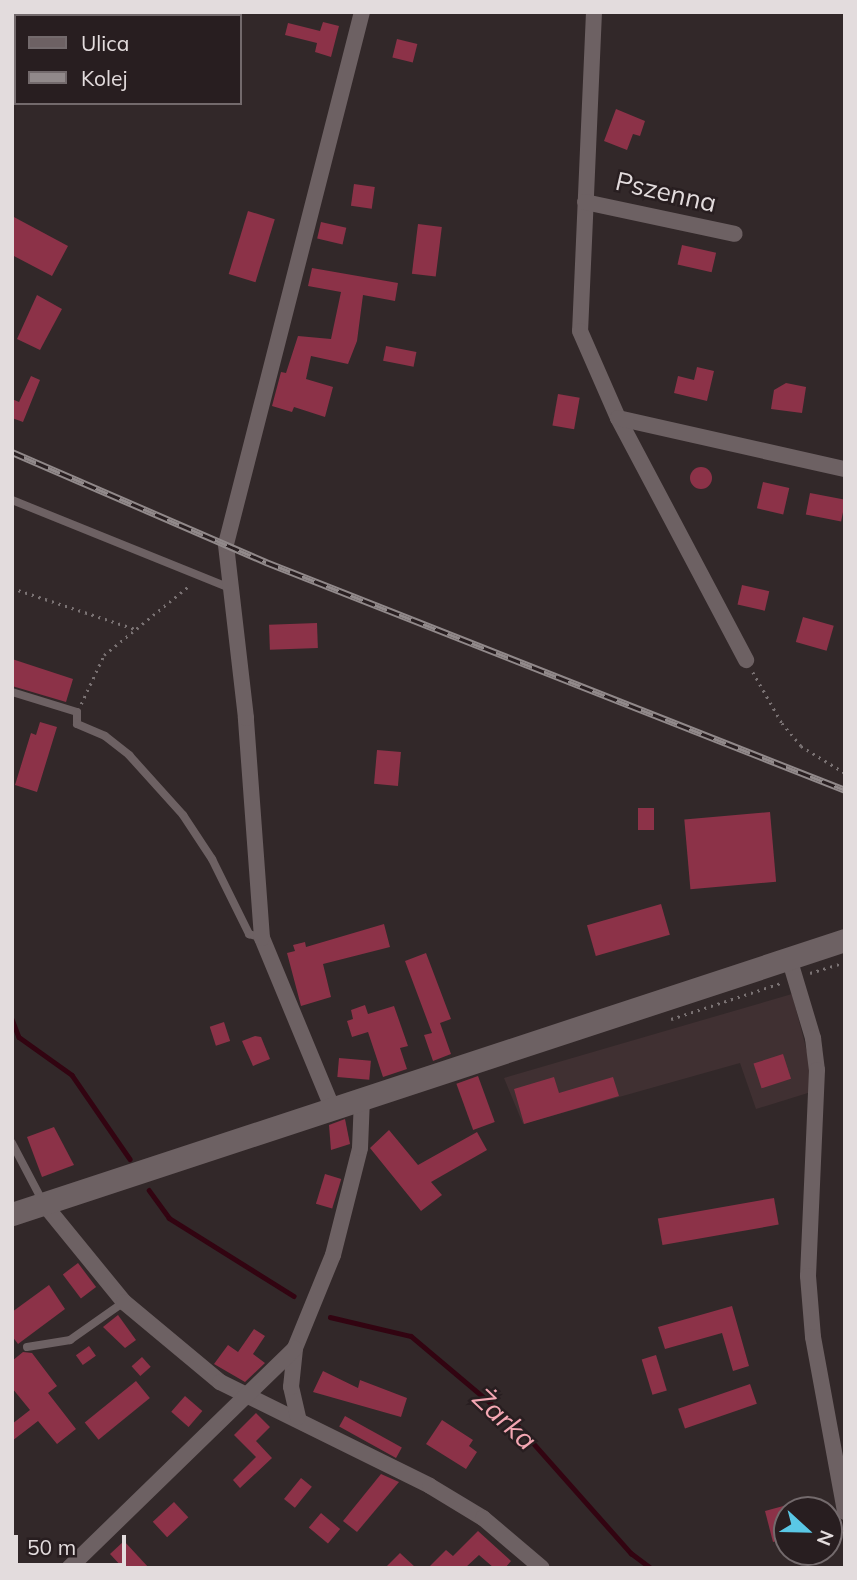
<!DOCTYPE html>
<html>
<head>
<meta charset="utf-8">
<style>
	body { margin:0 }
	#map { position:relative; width:857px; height:1580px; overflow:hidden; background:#322829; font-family:Mulish,sans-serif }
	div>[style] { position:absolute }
	.built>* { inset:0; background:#403032 }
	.stream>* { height:4.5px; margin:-2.25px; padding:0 2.25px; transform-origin:2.25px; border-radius:2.25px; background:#320411 }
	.building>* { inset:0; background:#8c3248; transform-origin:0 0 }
	.round { border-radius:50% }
	.path>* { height:2.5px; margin-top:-1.25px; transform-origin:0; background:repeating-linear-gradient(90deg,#7a7273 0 2px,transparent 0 7px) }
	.service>* { height:8px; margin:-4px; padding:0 4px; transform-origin:4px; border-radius:4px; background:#6d6163 }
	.minor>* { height:16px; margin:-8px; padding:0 8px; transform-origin:8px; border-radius:8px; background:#6d6163 }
	.secondary>* { height:23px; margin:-11.5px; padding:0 11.5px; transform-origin:11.5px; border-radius:11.5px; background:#6d6163 }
	.rail>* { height:7px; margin-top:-3.5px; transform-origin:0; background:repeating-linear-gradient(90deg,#281e20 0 13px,#91898a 0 26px); box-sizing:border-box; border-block:2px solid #91898a }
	span { translate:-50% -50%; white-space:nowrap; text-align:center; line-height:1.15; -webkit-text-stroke:5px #281e20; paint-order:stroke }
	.street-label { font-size:26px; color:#e3dcdd }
	.water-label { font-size:28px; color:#f4a7b3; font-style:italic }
	.frame { position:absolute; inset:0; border:14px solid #e3dcdd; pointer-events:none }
	.legend { position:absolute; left:14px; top:14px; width:228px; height:91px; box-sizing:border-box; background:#281e20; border:2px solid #736a6c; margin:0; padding:9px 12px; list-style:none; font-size:21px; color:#e3dcdd }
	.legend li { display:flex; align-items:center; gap:14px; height:35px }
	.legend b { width:35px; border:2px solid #736a6c }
	.north { position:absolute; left:773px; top:1496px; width:70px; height:70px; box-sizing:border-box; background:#281e20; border:2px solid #736a6c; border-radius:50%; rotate:112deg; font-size:19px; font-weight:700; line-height:28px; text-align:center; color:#e3dcdd }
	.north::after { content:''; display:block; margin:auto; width:24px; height:32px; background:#5ac8e6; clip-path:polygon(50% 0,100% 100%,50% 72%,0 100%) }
	.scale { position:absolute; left:14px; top:1535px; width:112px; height:32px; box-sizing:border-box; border:4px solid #e3dcdd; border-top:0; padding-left:9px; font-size:21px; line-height:24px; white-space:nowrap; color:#e3dcdd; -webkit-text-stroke:5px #281e20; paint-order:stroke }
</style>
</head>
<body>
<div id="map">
	<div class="built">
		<i style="clip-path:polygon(792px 994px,811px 1067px,811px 1092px,756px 1109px,740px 1063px,523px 1124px,504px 1078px)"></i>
	</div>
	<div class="stream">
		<i style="left:12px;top:1019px;width:19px;rotate:69deg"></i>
		<i style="left:19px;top:1037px;width:65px;rotate:35.6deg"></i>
		<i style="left:72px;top:1075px;width:102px;rotate:55.4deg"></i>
		<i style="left:149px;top:1190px;width:34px;rotate:54deg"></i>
		<i style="left:169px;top:1218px;width:147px;rotate:32deg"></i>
		<i style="left:330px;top:1317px;width:83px;rotate:13.2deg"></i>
		<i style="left:411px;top:1336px;width:141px;rotate:40.1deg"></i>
		<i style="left:519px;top:1427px;width:169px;rotate:48.4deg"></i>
		<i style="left:631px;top:1553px;width:25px;rotate:37deg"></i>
	</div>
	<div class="building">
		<i style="clip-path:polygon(323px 22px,339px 26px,331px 57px,315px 52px,317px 43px,285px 35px,288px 23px,320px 31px)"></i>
		<i style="left:397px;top:39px;width:21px;height:19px;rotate:14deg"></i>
		<i style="clip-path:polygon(616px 109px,645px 121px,640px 136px,633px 134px,627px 150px,604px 141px)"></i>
		<i style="left:354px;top:184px;width:21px;height:22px;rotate:8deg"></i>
		<i style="left:248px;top:211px;width:28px;height:66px;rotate:17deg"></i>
		<i style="clip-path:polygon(12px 216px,68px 246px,52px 276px,12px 255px)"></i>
		<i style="left:321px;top:222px;width:26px;height:17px;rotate:13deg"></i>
		<i style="left:418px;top:224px;width:24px;height:50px;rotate:7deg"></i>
		<i style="left:682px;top:245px;width:35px;height:20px;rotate:13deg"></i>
		<i style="clip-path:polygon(312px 268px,398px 283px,395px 301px,363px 295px,357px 341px,348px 364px,311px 356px,306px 379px,333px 387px,325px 417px,294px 407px,292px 412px,272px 406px,281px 372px,286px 373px,298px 336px,331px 339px,341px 292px,308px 286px)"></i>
		<i style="clip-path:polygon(37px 295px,62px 309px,40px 350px,17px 339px)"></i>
		<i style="left:386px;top:346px;width:31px;height:15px;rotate:11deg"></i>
		<i style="clip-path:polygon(697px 367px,714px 371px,707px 401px,674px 393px,678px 376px,694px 380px)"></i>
		<i style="clip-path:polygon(31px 376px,40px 380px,23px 422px,12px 418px,12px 399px,19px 402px)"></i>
		<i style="clip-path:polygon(786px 383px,806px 387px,802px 413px,771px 409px,774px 390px)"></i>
		<i style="left:558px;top:394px;width:22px;height:32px;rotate:10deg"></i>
		<i class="round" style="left:690px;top:467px;width:22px;height:22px"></i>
		<i style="left:763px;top:482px;width:27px;height:27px;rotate:13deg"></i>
		<i style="left:810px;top:493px;width:36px;height:22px;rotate:11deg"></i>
		<i style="left:742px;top:585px;width:28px;height:20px;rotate:13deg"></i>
		<i style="left:803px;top:617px;width:32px;height:26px;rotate:16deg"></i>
		<i style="left:317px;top:623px;width:25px;height:48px;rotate:88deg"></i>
		<i style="clip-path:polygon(12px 659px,73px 679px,66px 702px,12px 686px)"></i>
		<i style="clip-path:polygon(40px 722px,57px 727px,37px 792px,15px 785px,31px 733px,36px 735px)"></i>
		<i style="left:377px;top:750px;width:24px;height:34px;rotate:5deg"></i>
		<i style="left:638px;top:808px;width:16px;height:22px"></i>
		<i style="left:770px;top:812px;width:70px;height:86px;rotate:85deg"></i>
		<i style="left:661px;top:904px;width:32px;height:77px;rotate:74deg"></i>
		<i style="clip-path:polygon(384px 924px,390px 947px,323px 964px,331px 997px,301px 1006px,287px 953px,295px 951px,293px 945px,305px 942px,306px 947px)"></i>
		<i style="clip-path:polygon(426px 953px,451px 1019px,440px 1023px,451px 1054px,433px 1061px,424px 1035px,432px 1033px,405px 961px)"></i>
		<i style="clip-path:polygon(365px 1005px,368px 1014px,394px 1006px,408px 1046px,400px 1048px,407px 1069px,383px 1077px,368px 1032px,352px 1037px,347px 1021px,353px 1019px,351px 1010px)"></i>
		<i style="left:224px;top:1022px;width:20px;height:15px;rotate:72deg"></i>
		<i style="clip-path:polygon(255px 1036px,261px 1037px,270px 1059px,253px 1066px,242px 1041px)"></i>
		<i style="left:783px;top:1054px;width:26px;height:31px;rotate:72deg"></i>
		<i style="left:339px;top:1058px;width:32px;height:19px;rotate:5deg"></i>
		<i style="left:478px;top:1076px;width:49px;height:23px;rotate:70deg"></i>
		<i style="clip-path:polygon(554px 1077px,559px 1093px,613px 1077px,619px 1096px,524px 1124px,514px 1089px)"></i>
		<i style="clip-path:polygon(345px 1119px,350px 1144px,331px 1150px,329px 1125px)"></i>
		<i style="clip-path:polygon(54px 1127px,74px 1165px,42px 1177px,27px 1137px)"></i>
		<i style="clip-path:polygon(389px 1130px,418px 1165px,477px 1132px,487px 1150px,431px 1182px,442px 1195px,421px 1211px,370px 1148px)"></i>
		<i style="left:325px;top:1174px;width:17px;height:31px;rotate:17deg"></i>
		<i style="left:774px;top:1198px;width:27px;height:118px;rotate:80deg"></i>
		<i style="left:78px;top:1263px;width:30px;height:19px;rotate:53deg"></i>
		<i style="clip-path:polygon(49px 1285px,65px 1309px,18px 1344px,12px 1336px,12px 1312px)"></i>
		<i style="clip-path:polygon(732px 1306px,749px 1366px,733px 1371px,722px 1333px,665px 1349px,658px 1327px)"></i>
		<i style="clip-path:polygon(118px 1315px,136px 1340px,125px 1348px,103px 1327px)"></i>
		<i style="clip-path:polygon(254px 1329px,265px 1336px,253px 1354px,265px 1363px,245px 1382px,214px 1364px,228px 1345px,238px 1352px)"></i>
		<i style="left:89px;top:1346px;width:12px;height:16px;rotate:55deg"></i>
		<i style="clip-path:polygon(23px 1352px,32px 1353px,57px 1386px,48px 1393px,76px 1429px,57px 1444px,38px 1421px,12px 1441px,12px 1424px,30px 1410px,12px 1388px,12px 1361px)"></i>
		<i style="left:656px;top:1355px;width:37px;height:15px;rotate:73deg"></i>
		<i style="left:142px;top:1357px;width:13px;height:14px;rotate:48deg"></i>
		<i style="clip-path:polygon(323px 1371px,358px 1388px,360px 1380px,407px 1398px,401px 1417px,313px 1392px)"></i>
		<i style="left:136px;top:1381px;width:22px;height:66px;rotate:51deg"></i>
		<i style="left:750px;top:1384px;width:21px;height:76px;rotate:71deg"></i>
		<i style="left:185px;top:1396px;width:23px;height:21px;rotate:41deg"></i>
		<i style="clip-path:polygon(256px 1413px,270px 1427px,256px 1441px,272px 1458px,240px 1488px,233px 1480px,256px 1457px,234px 1435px)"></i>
		<i style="left:345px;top:1416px;width:65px;height:12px;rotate:29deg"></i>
		<i style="clip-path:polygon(442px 1420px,473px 1440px,469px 1446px,477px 1452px,466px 1469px,426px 1444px)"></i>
		<i style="clip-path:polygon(381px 1474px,399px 1482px,357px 1532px,343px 1521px)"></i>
		<i style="left:301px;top:1478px;width:14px;height:27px;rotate:39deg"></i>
		<i style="left:174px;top:1502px;width:21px;height:29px;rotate:47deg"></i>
		<i style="clip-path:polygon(787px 1505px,787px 1538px,773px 1542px,765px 1511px)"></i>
		<i style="left:321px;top:1513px;width:25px;height:19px;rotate:40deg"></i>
		<i style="clip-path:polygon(478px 1531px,511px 1561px,505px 1568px,494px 1568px,479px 1555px,465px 1568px,428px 1568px,446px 1550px,453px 1556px)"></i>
		<i style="clip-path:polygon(124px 1541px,149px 1568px,123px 1568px,110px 1554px)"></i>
		<i style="clip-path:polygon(400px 1553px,416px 1568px,385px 1568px)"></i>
	</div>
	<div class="path">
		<i style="left:12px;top:588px;width:133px;rotate:18.4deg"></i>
		<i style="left:753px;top:672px;width:59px;rotate:60.4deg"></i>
		<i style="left:782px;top:723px;width:30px;rotate:50deg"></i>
		<i style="left:801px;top:746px;width:52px;rotate:31.5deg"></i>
		<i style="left:81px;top:704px;width:54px;rotate:-64.9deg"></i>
		<i style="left:104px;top:655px;width:111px;rotate:-39.1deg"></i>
		<i style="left:810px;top:973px;width:37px;rotate:-17deg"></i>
		<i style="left:671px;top:1019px;width:116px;rotate:-18.1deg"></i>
	</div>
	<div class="service">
		<i style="left:12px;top:500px;width:235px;rotate:22deg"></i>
		<i style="left:12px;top:692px;width:68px;rotate:17.1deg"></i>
		<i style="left:77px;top:712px;width:12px;rotate:90deg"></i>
		<i style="left:77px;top:724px;width:30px;rotate:23deg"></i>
		<i style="left:105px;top:736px;width:31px;rotate:38deg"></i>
		<i style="left:129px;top:755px;width:81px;rotate:48deg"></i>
		<i style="left:183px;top:815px;width:53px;rotate:56.6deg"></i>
		<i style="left:212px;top:859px;width:84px;rotate:63.7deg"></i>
		<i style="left:249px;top:934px;width:14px;rotate:17deg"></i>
		<i style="left:12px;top:1143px;width:67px;rotate:62.3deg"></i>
		<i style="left:27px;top:1347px;width:44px;rotate:-9.2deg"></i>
		<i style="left:70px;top:1340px;width:66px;rotate:-35.1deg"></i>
	</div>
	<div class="minor">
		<i style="left:594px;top:12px;width:319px;rotate:92.5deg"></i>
		<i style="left:580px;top:331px;width:95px;rotate:66.4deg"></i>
		<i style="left:618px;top:418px;width:274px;rotate:62.1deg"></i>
		<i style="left:585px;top:202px;width:153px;rotate:12deg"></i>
		<i style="left:618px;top:418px;width:233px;rotate:12.7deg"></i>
		<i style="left:789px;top:958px;width:84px;rotate:73.3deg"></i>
		<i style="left:813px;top:1038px;width:32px;rotate:83deg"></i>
		<i style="left:817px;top:1070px;width:206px;rotate:92.5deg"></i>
		<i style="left:808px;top:1276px;width:61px;rotate:85.3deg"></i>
		<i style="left:813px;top:1337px;width:178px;rotate:79.6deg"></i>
		<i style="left:332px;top:1107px;width:183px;rotate:-112.5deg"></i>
		<i style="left:262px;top:938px;width:221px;rotate:-94.2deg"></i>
		<i style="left:246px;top:718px;width:175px;rotate:-96.6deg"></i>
		<i style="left:226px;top:544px;width:549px;rotate:-75.66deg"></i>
		<i style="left:44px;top:1204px;width:127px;rotate:50.8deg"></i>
		<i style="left:124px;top:1302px;width:125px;rotate:39.8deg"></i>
		<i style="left:220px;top:1382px;width:234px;rotate:26.3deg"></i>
		<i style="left:430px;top:1486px;width:62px;rotate:31.1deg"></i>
		<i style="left:483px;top:1518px;width:77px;rotate:40.3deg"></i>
		<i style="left:298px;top:1417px;width:31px;rotate:-103deg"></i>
		<i style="left:291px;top:1387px;width:39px;rotate:-84deg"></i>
		<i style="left:295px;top:1348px;width:100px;rotate:-67.8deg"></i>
		<i style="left:333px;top:1255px;width:110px;rotate:-75.8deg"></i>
		<i style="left:360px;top:1148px;width:49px;rotate:-87.7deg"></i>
		<i style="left:69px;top:1568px;width:315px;rotate:-44.2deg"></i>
	</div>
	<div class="secondary">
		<i style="left:12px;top:1214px;width:877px;rotate:-18.21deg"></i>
	</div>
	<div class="rail">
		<i style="left:12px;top:452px;width:277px;rotate:23.4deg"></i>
		<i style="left:266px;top:562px;width:622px;rotate:21.49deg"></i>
	</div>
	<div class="street-label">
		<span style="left:666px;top:192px;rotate:13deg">Pszenna</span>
	</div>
	<div class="water-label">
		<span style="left:505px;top:1419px;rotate:43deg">Żarka</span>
	</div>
	<div class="frame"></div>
	<ul class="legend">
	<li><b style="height:9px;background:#6d6163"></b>Ulica</li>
	<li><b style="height:9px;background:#91898a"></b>Kolej</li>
	</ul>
	<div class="north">N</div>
	<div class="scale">50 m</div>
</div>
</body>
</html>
